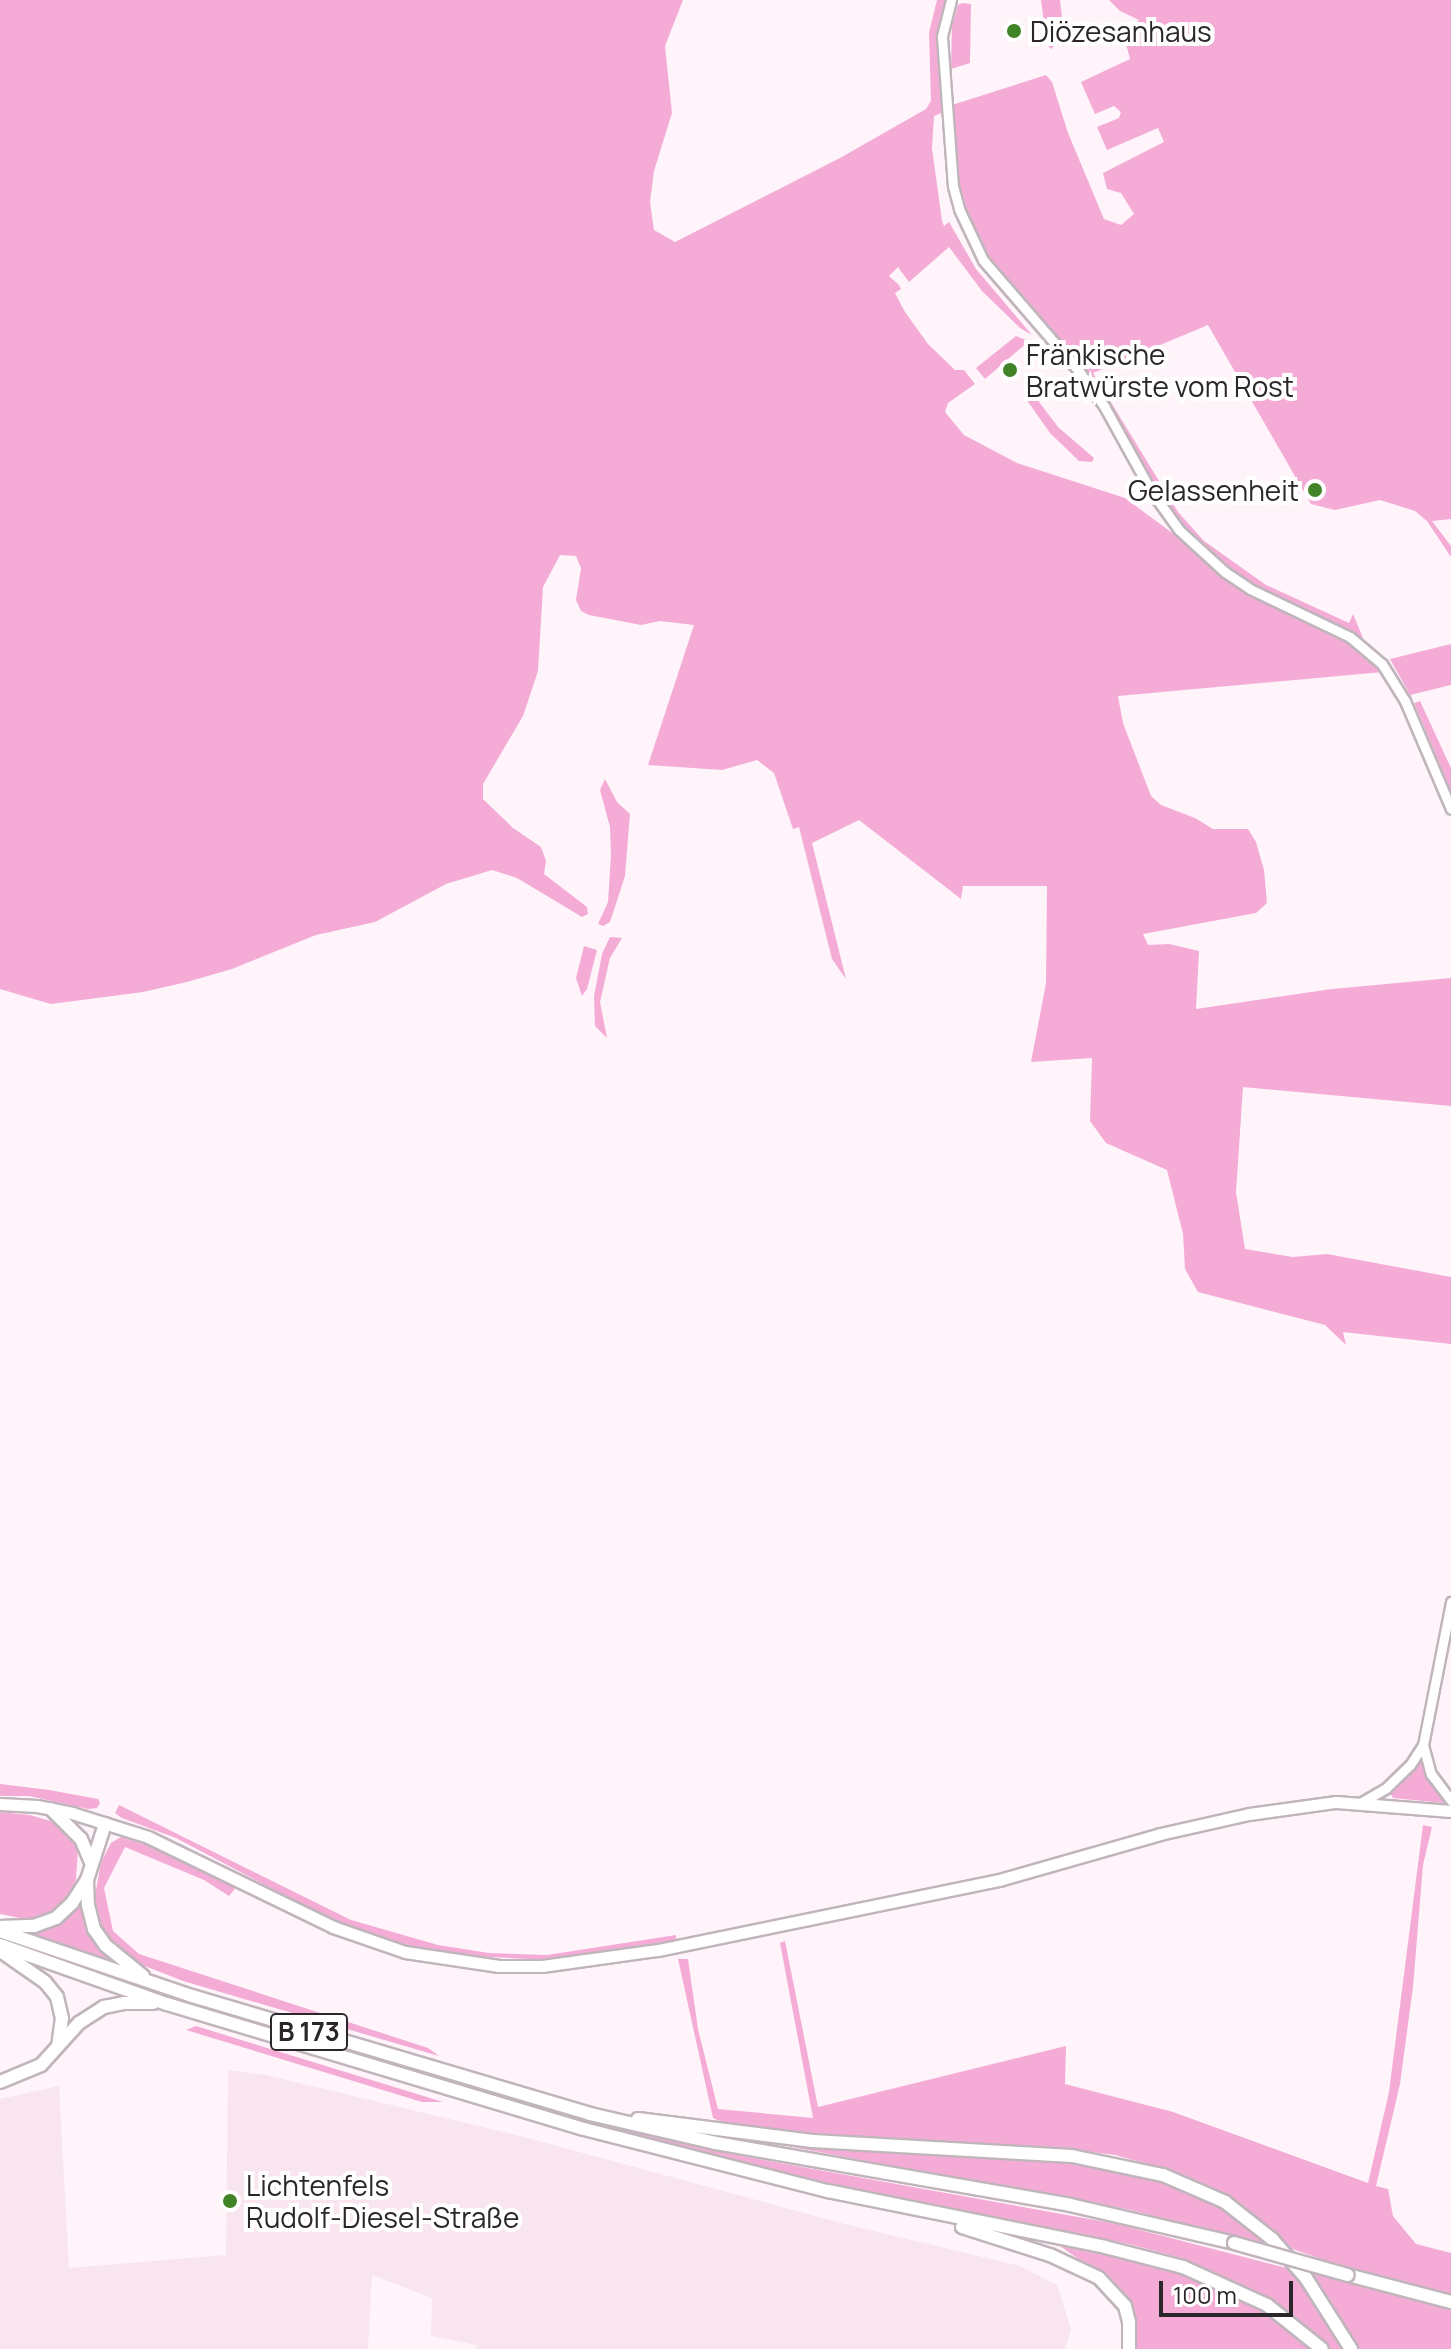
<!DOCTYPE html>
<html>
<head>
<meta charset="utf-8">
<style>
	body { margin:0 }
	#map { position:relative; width:1451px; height:2349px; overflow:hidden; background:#fef4fa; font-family:Manrope,sans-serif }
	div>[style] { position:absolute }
	.built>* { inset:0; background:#f9e5f0 }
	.green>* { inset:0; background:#f4acd7 }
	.roads { filter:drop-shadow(2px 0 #c1b5bc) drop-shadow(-2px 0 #c1b5bc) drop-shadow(0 2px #c1b5bc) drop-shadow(0 -2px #c1b5bc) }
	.minor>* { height:9px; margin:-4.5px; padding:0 4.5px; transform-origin:4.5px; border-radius:4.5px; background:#fff }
	.major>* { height:11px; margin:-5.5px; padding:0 5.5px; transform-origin:5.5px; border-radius:5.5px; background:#fff }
	.highway>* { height:12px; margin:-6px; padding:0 6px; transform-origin:6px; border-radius:6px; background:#fff }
	.bridges { filter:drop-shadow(2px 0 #c1b5bc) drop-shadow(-2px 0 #c1b5bc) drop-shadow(0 2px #c1b5bc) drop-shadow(0 -2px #c1b5bc) }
	.highway-bridge>* { height:12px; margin:-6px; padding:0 6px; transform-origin:6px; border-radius:6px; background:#fff }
	.dots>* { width:22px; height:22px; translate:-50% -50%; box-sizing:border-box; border:4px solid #fff; border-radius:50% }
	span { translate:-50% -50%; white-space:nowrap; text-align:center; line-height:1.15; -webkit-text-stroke:8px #fff; paint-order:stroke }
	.shield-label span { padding:2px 6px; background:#fff; border:2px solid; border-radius:6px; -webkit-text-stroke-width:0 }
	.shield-label { font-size:26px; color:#2b2629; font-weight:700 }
	.poi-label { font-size:28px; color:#2b2629 }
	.left { translate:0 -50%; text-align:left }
	.right { translate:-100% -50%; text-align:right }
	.scale { position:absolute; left:1159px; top:2281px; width:134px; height:36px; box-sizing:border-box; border:4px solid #2b2629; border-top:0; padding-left:10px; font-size:24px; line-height:28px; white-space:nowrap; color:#2b2629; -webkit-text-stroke:6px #fff; paint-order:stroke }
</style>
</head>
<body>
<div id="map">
	<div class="built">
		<i style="clip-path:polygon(228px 2070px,266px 2075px,520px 2136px,845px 2224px,1020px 2266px,1057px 2285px,1071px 2329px,1065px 2349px,477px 2349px,476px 2345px,431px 2336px,432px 2298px,372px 2275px,368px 2349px,0 2349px,0 2099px,59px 2086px,69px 2268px,226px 2255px)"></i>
	</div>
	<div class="green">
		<i style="clip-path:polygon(0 0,683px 0,665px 46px,672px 113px,654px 171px,650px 202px,654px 230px,675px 242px,840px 158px,926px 109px,931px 101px,929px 33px,937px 0,946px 0,939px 42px,944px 112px,934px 116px,932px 148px,942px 221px,944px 226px,949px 222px,976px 269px,1032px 335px,1020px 328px,982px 291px,949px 247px,909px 282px,898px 267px,889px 276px,899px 285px,901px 289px,895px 293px,905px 312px,928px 344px,955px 370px,964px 370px,975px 384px,948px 403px,945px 412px,964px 435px,1017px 463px,1125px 498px,1179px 538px,1228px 580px,1354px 644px,1383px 672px,1118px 696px,1123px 723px,1151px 796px,1161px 805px,1195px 818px,1213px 829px,1248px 829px,1256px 842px,1264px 870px,1267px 903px,1256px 913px,1143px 934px,1148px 945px,1169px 944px,1199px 951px,1196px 1009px,1332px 989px,1451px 978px,1451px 1106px,1243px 1087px,1236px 1192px,1245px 1249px,1293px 1257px,1327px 1254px,1451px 1277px,1451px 1344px,1343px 1332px,1346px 1345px,1325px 1325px,1198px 1292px,1185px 1269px,1183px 1234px,1167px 1170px,1106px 1143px,1090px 1121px,1092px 1058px,1031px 1062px,1046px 983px,1047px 886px,963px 886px,961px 899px,859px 820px,812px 843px,846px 979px,832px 959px,799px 827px,793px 829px,774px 773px,757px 760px,722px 770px,648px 765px,694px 625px,660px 621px,641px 625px,589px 615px,581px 611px,576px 600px,581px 568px,576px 556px,560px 555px,543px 587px,538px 671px,523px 716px,483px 784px,483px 799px,513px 828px,541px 847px,546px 861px,544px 874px,587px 907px,588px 914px,582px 917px,517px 878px,492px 870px,446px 884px,375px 922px,316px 935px,232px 969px,187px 982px,143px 992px,51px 1004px,0 989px)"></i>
		<i style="clip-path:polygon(1041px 0,1060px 0,1062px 18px,1053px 26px,1057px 43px,1051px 49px,1047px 45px)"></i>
		<i style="clip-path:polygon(1109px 0,1451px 0,1451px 519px,1432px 521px,1451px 546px,1451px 557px,1427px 521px,1415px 511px,1380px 500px,1335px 510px,1311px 504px,1208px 325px,1093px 373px,1178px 512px,1204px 541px,1266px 585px,1349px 623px,1353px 614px,1363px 638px,1254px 587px,1191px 537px,1160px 497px,1091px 379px,986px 258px,960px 200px,952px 105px,1046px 75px,1052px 82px,1068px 133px,1104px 219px,1121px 225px,1134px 214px,1121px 193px,1107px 189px,1103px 173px,1164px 142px,1158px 128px,1107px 150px,1097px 127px,1119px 118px,1121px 112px,1114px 106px,1095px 114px,1081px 82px,1130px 59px,1124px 36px,1139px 20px,1120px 11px)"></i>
		<i style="clip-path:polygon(962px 3px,971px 4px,970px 63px,951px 69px,952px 25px,958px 5px)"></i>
		<i style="clip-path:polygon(1016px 336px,1029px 341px,985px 379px,976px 368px)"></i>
		<i style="clip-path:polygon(1030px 390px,1058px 427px,1094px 458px,1092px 462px,1079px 461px,1050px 433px,1024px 396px)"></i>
		<i style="clip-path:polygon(1451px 644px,1451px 685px,1410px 695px,1390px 659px)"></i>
		<i style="clip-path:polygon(1420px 701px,1451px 768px,1451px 791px,1414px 703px)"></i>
		<i style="clip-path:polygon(605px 779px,617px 802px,630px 814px,625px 876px,610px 922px,603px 926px,598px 924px,608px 902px,611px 855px,610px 827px,600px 790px)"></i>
		<i style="clip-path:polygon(610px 937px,622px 938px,610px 958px,600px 1002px,607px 1038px,595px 1026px,594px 996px,602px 954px)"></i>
		<i style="clip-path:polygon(584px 946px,597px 950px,587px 989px,582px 996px,576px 978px)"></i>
		<i style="clip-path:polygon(1420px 1761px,1444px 1797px,1443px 1803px,1393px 1798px,1389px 1791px)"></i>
		<i style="clip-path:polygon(0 1784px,49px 1790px,98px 1799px,100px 1803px,97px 1808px,88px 1809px,29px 1796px,0 1796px)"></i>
		<i style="clip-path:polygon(119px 1805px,351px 1920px,438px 1945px,489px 1953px,547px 1955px,676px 1935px,676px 1940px,546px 1960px,453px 1955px,412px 1946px,366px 1933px,318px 1913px,176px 1838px,122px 1818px,115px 1813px)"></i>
		<i style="clip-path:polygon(0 1812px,30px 1815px,54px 1822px,74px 1838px,78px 1849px,76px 1879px,72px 1893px,55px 1913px,30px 1920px,0 1914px)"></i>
		<i style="clip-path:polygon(1423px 1825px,1432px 1827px,1423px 1865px,1413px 1987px,1400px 2084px,1376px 2186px,1388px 2189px,1393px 2216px,1416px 2244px,1451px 2253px,1451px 2295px,1317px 2261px,1318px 2258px,1290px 2248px,1248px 2210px,1213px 2189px,1173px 2171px,1115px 2155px,1060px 2148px,790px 2133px,729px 2125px,713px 2118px,678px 1959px,688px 1959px,698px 2029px,718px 2109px,813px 2118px,780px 1943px,785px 1941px,818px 2107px,1066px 2046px,1065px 2084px,1173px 2112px,1368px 2183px,1389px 2092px)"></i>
		<i style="clip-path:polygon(121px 1837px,164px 1851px,237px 1886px,229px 1896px,204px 1880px,125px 1847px,104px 1888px,113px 1931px,139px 1954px,428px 2048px,439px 2056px,183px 1981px,122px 1957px,99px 1929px,93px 1907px,101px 1862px,111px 1843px)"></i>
		<i style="clip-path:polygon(81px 1898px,85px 1924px,109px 1961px,32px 1934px,59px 1923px)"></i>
		<i style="clip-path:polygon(196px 2026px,290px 2055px,443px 2102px,422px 2102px,186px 2030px)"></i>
		<i style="clip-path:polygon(606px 2126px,747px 2157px,1117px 2224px,1294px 2270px,1344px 2349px,1329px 2349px,1293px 2316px,1249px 2288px,1181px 2258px,1129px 2244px,868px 2193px,726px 2160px)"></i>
		<i style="clip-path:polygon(781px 2142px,1085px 2162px,1173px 2182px,1209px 2198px,1242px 2218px,1272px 2246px,1131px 2210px,781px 2145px)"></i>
		<i style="clip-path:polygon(1060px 2246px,1163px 2267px,1220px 2288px,1259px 2308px,1311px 2349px,1133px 2349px,1135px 2319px,1121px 2289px)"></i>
		<i style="clip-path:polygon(1307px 2272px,1451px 2310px,1451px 2349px,1355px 2349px)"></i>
	</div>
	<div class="roads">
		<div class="minor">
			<i style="left:951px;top:0;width:38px;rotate:104deg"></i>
			<i style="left:942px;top:37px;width:149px;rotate:85.8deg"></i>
			<i style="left:953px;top:186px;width:24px;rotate:75deg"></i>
			<i style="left:959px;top:209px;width:56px;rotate:64.8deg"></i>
			<i style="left:983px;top:260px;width:145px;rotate:49.2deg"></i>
			<i style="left:1078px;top:370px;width:44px;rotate:54.2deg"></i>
			<i style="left:1104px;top:406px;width:97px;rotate:61.1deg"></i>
			<i style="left:1151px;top:491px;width:48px;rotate:54.3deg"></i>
			<i style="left:1179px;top:530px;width:62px;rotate:42.4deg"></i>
			<i style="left:1225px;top:572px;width:30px;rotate:34deg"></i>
			<i style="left:1250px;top:589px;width:111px;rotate:25.6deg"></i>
			<i style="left:1350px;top:637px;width:42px;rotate:40.2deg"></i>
			<i style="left:1382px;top:664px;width:44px;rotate:58.1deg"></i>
			<i style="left:1405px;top:701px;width:117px;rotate:66.9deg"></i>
			<i style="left:1423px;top:1745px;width:30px;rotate:75deg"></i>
			<i style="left:1431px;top:1774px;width:34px;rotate:53deg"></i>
			<i style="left:1362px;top:1802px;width:28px;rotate:-30deg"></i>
			<i style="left:1386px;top:1788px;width:33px;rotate:-44deg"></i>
			<i style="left:1410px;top:1765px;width:24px;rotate:-57deg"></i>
			<i style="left:1423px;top:1745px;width:146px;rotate:-78.9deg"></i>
		</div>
		<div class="major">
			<i style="left:0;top:1804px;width:37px;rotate:3deg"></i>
			<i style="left:37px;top:1806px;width:36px;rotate:11deg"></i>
			<i style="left:72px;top:1813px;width:80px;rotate:17.5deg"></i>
			<i style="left:148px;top:1837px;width:206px;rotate:25.9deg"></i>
			<i style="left:333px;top:1927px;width:76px;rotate:19.1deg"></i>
			<i style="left:405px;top:1952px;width:95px;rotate:8.5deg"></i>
			<i style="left:499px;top:1966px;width:43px"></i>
			<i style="left:542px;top:1966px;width:117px;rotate:-7.9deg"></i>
			<i style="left:658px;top:1950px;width:348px;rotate:-11.6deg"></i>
			<i style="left:999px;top:1880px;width:167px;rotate:-15.9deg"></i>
			<i style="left:1160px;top:1834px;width:91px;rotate:-12.7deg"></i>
			<i style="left:1249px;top:1814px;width:88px;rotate:-7.9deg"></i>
			<i style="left:1336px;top:1802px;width:115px;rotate:4.5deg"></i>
		</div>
		<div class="highway">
			<i style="left:51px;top:1809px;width:42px;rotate:45deg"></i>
			<i style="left:81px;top:1839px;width:25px;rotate:67deg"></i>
			<i style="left:105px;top:1824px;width:59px;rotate:107.8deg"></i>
			<i style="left:87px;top:1880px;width:25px;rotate:88deg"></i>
			<i style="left:88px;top:1905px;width:25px;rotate:76deg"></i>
			<i style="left:94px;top:1929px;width:19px;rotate:55deg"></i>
			<i style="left:105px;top:1945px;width:49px;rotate:39.2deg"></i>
			<i style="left:0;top:1927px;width:34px;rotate:-2deg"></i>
			<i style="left:34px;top:1926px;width:23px;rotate:-20deg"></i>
			<i style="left:56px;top:1918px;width:22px;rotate:-43deg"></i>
			<i style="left:72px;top:1903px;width:27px;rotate:-57deg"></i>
			<i style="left:0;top:1931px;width:203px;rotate:18.7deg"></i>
			<i style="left:192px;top:1996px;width:415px;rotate:16.5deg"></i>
			<i style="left:590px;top:2114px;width:129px;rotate:13deg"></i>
			<i style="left:716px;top:2143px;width:359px;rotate:9.9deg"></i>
			<i style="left:1070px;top:2205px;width:168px;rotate:13deg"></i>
			<i style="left:0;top:1945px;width:177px;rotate:19.5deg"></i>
			<i style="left:167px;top:2004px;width:435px;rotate:16.7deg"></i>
			<i style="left:584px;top:2129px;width:252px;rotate:14.3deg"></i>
			<i style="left:828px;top:2191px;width:283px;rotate:11.4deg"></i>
			<i style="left:1105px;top:2247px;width:81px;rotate:14.4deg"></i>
			<i style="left:1183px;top:2267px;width:92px;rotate:24.3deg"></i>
			<i style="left:1267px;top:2305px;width:70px;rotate:38.7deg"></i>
			<i style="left:2px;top:1952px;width:52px;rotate:34.9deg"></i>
			<i style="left:45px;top:1982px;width:19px;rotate:51deg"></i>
			<i style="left:57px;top:1997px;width:22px;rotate:77deg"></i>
			<i style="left:62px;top:2018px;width:27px;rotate:98deg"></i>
			<i style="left:0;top:2082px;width:44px;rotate:-22.5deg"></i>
			<i style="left:41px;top:2065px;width:57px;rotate:-47.9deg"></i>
			<i style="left:79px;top:2023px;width:30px;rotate:-33deg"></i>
			<i style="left:104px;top:2007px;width:20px;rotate:-11deg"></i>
			<i style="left:124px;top:2003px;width:29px"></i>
			<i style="left:638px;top:2119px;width:176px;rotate:7.2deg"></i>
			<i style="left:813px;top:2141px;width:259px;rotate:3.3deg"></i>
			<i style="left:1072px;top:2156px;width:93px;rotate:11.8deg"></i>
			<i style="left:1163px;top:2175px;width:68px;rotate:23.5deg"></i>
			<i style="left:1225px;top:2202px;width:60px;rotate:38.2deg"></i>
			<i style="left:1272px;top:2239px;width:52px;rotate:48.9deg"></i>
			<i style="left:1306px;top:2278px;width:84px;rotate:57.6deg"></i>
			<i style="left:962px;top:2227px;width:92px;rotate:17.7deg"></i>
			<i style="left:1050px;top:2255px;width:54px;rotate:25.1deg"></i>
			<i style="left:1099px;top:2278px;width:38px;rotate:47deg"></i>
			<i style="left:1125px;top:2306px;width:16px;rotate:76deg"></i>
			<i style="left:1129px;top:2322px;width:27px;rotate:90deg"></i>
			<i style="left:1348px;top:2275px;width:106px;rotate:14.7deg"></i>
		</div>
	</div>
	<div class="bridges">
		<div class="highway-bridge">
			<i style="left:1234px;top:2243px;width:118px;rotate:15.7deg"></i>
		</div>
	</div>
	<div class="dots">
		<i style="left:1014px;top:31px;background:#418427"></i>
		<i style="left:1010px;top:370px;background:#418427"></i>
		<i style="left:1315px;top:490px;background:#418427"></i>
		<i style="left:230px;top:2201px;background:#418427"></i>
	</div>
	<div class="shield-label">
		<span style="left:309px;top:2032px">B 173</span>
	</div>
	<div class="poi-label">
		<span class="left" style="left:1030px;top:31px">Diözesanhaus</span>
		<span class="left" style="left:1026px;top:370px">Fränkische<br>Bratwürste vom Rost</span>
		<span class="right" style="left:1299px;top:490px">Gelassenheit</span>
		<span class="left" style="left:246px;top:2201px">Lichtenfels<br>Rudolf-Diesel-Straße</span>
	</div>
	<div class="scale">100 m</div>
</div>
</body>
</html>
